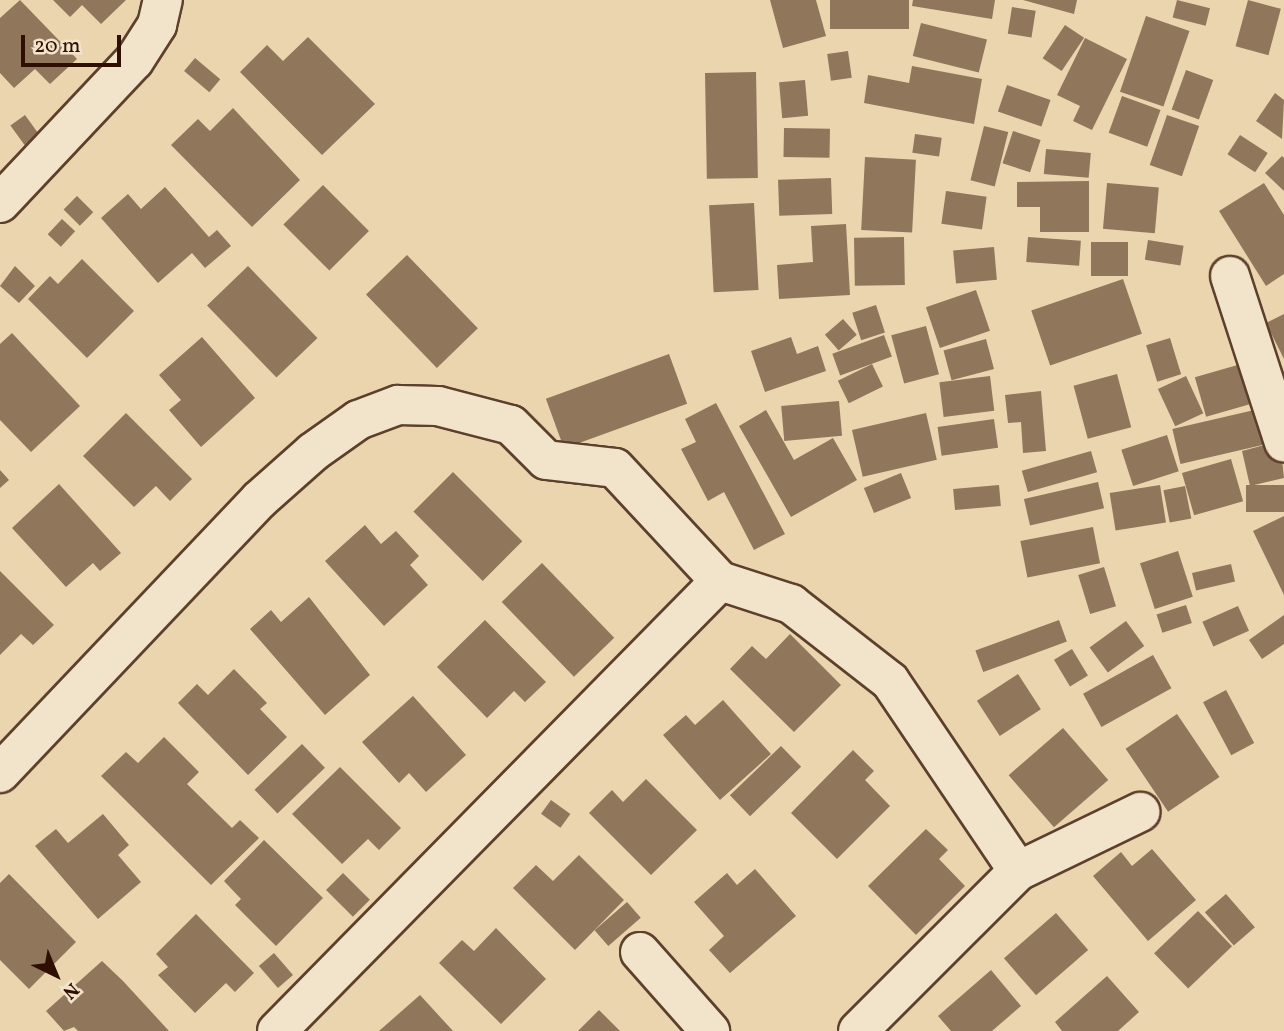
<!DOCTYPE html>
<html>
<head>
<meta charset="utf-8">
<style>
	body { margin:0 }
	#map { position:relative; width:1284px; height:1031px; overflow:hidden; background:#ebd5af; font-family:Vollkorn,serif }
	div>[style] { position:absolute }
	.building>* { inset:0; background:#90765b; transform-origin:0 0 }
	.roads { filter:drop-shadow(2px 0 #5d402c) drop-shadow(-2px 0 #5d402c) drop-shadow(0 2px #5d402c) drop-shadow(0 -2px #5d402c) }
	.minor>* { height:38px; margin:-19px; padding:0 19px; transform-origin:19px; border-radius:19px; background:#f2e4cb }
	span { translate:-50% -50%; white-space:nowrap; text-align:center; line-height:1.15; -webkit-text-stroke:6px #f2e4cb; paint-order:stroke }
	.north { position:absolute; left:21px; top:940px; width:70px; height:70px; -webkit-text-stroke:5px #f2e4cb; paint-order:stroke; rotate:137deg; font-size:19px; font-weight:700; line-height:28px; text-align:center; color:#2e0f01 }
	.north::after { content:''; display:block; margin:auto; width:24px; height:32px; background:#2e0f01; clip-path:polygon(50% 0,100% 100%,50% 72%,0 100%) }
	.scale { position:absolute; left:21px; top:35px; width:100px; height:32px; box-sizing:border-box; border:4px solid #2e0f01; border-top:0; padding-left:9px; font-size:21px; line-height:24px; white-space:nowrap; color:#2e0f01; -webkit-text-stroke:5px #f2e4cb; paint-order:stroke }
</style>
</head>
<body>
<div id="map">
	<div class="building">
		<i style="clip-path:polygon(20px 0,77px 59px,50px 84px,35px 69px,14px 88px,0 73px,0 18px)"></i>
		<i style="clip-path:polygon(53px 0,126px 0,101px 24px,82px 5px,70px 17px)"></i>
		<i style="clip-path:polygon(770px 0,816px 0,826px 36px,783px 48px)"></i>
		<i style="left:830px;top:0;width:79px;height:29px"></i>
		<i style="clip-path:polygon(913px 0,995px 0,992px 19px,912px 6px)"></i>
		<i style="clip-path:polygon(1023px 0,1077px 0,1074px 14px)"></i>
		<i style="left:1177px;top:0;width:34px;height:18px;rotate:14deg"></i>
		<i style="left:1248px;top:0;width:34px;height:48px;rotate:15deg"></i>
		<i style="left:1012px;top:7px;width:24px;height:27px;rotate:9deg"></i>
		<i style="left:1146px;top:16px;width:46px;height:80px;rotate:19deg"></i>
		<i style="left:921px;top:23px;width:68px;height:34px;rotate:14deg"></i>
		<i style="left:1065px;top:25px;width:23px;height:40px;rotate:34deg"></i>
		<i style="clip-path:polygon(308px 37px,375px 104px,322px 155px,240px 72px,267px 45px,283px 61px)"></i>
		<i style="clip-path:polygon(1085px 38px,1127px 59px,1092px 130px,1073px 121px,1080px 106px,1057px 95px)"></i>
		<i style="left:848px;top:51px;width:27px;height:21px;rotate:82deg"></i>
		<i style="left:195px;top:58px;width:33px;height:17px;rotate:40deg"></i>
		<i style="clip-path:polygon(912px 66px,982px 79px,974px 124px,864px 103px,868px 75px,909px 83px)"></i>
		<i style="left:1186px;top:70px;width:29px;height:42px;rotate:20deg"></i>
		<i style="left:756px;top:72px;width:106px;height:51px;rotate:89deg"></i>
		<i style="left:805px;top:80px;width:36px;height:26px;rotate:85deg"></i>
		<i style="left:1007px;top:85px;width:46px;height:28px;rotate:19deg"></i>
		<i style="clip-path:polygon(1275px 93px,1284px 100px,1282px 139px,1256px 121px)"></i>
		<i style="left:1122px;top:96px;width:41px;height:39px;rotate:20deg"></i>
		<i style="clip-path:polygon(233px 108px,300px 180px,252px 227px,171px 145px,198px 119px,210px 131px)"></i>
		<i style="left:25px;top:115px;width:24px;height:18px;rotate:54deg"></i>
		<i style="left:1167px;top:115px;width:34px;height:53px;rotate:19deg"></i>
		<i style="left:984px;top:126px;width:25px;height:56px;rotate:14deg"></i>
		<i style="left:784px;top:128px;width:46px;height:29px;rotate:1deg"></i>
		<i style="left:1013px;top:131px;width:29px;height:34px;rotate:18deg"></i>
		<i style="left:915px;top:134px;width:27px;height:19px;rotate:8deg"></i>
		<i style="left:1240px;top:135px;width:33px;height:23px;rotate:33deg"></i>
		<i style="left:1046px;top:149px;width:45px;height:25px;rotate:5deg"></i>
		<i style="clip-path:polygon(1282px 156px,1284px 158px,1284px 191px,1265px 173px)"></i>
		<i style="left:865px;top:157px;width:51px;height:73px;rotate:3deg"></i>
		<i style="left:831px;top:178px;width:36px;height:53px;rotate:88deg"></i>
		<i style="clip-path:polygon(1089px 181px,1089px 232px,1040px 232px,1040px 207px,1017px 207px,1017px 182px)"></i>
		<i style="left:1107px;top:183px;width:52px;height:46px;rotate:5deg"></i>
		<i style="clip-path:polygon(1264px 183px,1284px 215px,1284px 274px,1266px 286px,1219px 211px)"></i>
		<i style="left:323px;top:185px;width:65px;height:56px;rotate:45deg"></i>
		<i style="clip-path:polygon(165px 187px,209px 237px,217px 230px,231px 246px,205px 268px,192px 253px,158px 283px,101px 218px,128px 194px,141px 209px)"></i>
		<i style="left:946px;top:191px;width:41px;height:33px;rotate:8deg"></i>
		<i style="left:77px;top:196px;width:23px;height:19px;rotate:45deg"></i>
		<i style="left:754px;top:203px;width:87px;height:45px;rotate:87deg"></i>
		<i style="left:62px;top:219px;width:18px;height:21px;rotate:43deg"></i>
		<i style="clip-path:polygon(846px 224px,850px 295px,779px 299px,777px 265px,813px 262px,811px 226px)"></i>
		<i style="left:904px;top:237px;width:48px;height:50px;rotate:89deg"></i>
		<i style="left:1028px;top:237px;width:53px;height:25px;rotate:4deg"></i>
		<i style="left:1148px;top:240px;width:36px;height:20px;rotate:9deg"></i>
		<i style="left:1091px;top:242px;width:37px;height:34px"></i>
		<i style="left:994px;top:247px;width:33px;height:41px;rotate:85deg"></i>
		<i style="left:407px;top:255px;width:102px;height:57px;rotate:46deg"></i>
		<i style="clip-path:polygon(82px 259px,134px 311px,87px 358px,28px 299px,50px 276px,58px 284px)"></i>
		<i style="clip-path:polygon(15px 266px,35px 286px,19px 303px,0 286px)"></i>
		<i style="left:248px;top:266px;width:100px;height:57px;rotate:46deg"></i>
		<i style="left:1123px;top:279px;width:58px;height:97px;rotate:71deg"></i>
		<i style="left:976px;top:290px;width:43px;height:53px;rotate:71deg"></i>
		<i style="left:876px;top:305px;width:29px;height:25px;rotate:72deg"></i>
		<i style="clip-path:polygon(1284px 314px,1284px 359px,1266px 323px)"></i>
		<i style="left:843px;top:319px;width:21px;height:24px;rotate:49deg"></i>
		<i style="left:926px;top:326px;width:50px;height:36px;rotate:75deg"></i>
		<i style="clip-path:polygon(12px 333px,80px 406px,31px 452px,0 420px,0 344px)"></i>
		<i style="left:884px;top:335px;width:23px;height:55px;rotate:70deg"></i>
		<i style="clip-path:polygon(202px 337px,255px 398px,201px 447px,169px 410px,181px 400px,159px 375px)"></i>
		<i style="clip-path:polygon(791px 337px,797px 354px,818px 346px,826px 371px,765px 392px,751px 351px)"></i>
		<i style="left:1170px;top:338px;width:38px;height:25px;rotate:73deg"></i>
		<i style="left:986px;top:339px;width:31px;height:44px;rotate:75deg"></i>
		<i style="left:669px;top:354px;width:53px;height:131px;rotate:70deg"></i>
		<i style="left:872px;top:364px;width:25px;height:38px;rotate:64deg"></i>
		<i style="left:1241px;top:364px;width:41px;height:48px;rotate:74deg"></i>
		<i style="left:1117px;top:374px;width:55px;height:45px;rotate:75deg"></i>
		<i style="left:990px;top:376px;width:35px;height:51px;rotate:83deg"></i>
		<i style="left:1186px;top:376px;width:41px;height:31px;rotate:65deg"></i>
		<i style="clip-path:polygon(1041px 391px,1046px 451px,1023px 453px,1021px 422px,1008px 423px,1005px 395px)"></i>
		<i style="left:839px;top:401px;width:35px;height:58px;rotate:85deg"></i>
		<i style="clip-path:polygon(716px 403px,785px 534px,754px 550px,724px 492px,708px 501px,681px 449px,696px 442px,685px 419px)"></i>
		<i style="left:1263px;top:408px;width:36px;height:93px;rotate:77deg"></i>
		<i style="clip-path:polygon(766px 410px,794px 460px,833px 438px,857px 480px,791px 517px,739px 426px)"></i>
		<i style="clip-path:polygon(126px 413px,192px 479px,170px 501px,156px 486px,134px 507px,83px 456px)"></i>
		<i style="left:926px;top:413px;width:48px;height:76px;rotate:77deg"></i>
		<i style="left:994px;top:419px;width:29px;height:57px;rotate:82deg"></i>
		<i style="left:1167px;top:435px;width:38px;height:48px;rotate:72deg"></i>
		<i style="clip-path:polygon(1280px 441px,1284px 478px,1250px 486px,1242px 451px)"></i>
		<i style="left:1091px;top:451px;width:22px;height:72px;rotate:74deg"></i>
		<i style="left:1231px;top:459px;width:44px;height:51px;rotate:74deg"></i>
		<i style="clip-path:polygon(0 470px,9px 480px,0 488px)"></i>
		<i style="left:453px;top:472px;width:98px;height:56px;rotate:45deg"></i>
		<i style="left:901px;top:473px;width:27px;height:40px;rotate:68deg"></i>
		<i style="left:1098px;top:482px;width:27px;height:76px;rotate:77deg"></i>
		<i style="clip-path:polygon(59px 484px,121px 553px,100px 571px,93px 563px,66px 587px,12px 528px)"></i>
		<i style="left:999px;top:485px;width:21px;height:46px;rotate:85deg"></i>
		<i style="left:1160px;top:485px;width:38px;height:51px;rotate:81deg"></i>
		<i style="left:1284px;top:485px;width:27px;height:38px;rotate:90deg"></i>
		<i style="left:1185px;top:486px;width:33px;height:22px;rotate:79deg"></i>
		<i style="clip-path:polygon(1284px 516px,1284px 595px,1253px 531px)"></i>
		<i style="clip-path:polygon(365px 525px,381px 544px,396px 531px,419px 556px,410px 565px,428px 585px,384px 626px,325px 561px)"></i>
		<i style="left:1093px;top:527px;width:37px;height:74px;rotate:79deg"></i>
		<i style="left:1178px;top:551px;width:48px;height:40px;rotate:72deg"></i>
		<i style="left:542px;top:563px;width:104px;height:56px;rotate:46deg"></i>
		<i style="left:1231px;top:564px;width:18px;height:40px;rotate:77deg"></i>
		<i style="left:1104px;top:567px;width:41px;height:27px;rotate:73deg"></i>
		<i style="clip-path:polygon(0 571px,54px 625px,33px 645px,21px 634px,0 655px)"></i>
		<i style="clip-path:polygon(309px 597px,370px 675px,325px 715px,250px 629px,271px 610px,281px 622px)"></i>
		<i style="left:1186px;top:605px;width:19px;height:31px;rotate:72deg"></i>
		<i style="left:1238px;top:606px;width:27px;height:39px;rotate:66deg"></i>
		<i style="clip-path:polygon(1284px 615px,1284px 644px,1262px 659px,1249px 640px)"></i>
		<i style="clip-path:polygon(485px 620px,546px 682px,525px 702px,514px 691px,487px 718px,437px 667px)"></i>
		<i style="left:1059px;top:620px;width:23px;height:89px;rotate:70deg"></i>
		<i style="left:1126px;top:621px;width:31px;height:45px;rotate:54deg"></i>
		<i style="clip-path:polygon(790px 634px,841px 685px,794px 732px,730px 669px,752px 646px,766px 659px)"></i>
		<i style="left:1072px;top:649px;width:31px;height:21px;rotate:59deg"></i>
		<i style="left:1153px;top:655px;width:38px;height:80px;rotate:61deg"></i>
		<i style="clip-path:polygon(234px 669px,267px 703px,260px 709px,287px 737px,248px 775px,178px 703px,197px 684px,208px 695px)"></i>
		<i style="left:1018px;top:674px;width:42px;height:49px;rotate:57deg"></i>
		<i style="left:1226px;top:690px;width:60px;height:26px;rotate:62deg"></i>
		<i style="clip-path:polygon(413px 696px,466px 755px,426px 792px,409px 773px,399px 783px,362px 742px)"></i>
		<i style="clip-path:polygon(723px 700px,771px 754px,720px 800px,663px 735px,686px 715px,695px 725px)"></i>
		<i style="left:1177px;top:714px;width:76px;height:62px;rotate:56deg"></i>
		<i style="left:1063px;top:728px;width:69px;height:72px;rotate:49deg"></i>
		<i style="clip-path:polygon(164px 737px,199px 772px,187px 784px,232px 828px,240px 820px,259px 838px,211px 885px,101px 776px,126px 752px,138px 763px)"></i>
		<i style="left:302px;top:744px;width:33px;height:66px;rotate:46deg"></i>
		<i style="left:781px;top:746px;width:29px;height:71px;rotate:46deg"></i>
		<i style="clip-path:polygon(853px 750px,874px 771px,865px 780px,890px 806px,837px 859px,791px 813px)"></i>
		<i style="clip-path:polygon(340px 767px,401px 828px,379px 850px,368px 839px,342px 864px,292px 814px)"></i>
		<i style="clip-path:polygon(646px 779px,697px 830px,651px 875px,589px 813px,612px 790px,623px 802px)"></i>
		<i style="left:551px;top:800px;width:24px;height:17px;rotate:36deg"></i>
		<i style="clip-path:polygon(103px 814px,129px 845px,118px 855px,141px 882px,98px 919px,35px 846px,56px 829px,68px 843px)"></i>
		<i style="clip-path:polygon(926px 829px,948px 850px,939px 859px,965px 886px,916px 935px,868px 886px)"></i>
		<i style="clip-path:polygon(264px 840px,323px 898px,276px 946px,235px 905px,241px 899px,224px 881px)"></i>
		<i style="clip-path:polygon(1152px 849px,1196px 900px,1148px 941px,1093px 876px,1121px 852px,1132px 866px)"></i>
		<i style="clip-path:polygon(579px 855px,624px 900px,575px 950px,513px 888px,536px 865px,553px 881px)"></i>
		<i style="clip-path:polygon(755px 869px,796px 916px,730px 973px,709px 950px,724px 936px,694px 902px,727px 873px,737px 885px)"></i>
		<i style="left:343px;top:873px;width:38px;height:24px;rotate:45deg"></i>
		<i style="clip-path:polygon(9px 874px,76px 942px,29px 989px,0 960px,0 883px)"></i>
		<i style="left:1226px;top:894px;width:44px;height:28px;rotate:49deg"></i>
		<i style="left:627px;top:902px;width:21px;height:43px;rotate:49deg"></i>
		<i style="left:1198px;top:911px;width:49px;height:61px;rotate:46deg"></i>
		<i style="left:1056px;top:913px;width:49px;height:69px;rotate:49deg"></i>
		<i style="clip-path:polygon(196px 914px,254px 973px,235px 992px,226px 983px,195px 1013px,158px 975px,168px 967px,156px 954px)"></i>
		<i style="clip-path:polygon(496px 928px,546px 979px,501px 1024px,439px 963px,462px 940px,474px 951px)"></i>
		<i style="left:274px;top:953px;width:29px;height:20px;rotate:49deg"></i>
		<i style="clip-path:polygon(102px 961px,123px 981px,169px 1031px,78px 1031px,74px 1027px,64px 1031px,46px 1011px)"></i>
		<i style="clip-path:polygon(991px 970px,1021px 1006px,992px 1031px,951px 1031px,938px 1016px)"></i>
		<i style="clip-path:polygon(1107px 976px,1139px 1012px,1118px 1031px,1062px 1031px,1055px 1022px)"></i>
		<i style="clip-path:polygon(420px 995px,453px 1031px,379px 1031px)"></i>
		<i style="clip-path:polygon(599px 1010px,620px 1031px,578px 1031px)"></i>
	</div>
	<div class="roads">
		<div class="minor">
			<i style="left:0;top:203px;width:195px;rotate:-46.7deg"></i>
			<i style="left:134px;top:61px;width:43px;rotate:-57.4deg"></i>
			<i style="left:157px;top:25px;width:26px;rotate:-77deg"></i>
			<i style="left:1230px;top:276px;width:175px;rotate:72deg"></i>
			<i style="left:0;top:773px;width:376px;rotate:-46.5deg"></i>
			<i style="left:259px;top:500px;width:72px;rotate:-41.6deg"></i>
			<i style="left:313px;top:452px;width:55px;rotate:-35.4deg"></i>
			<i style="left:358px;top:420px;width:43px;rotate:-20.6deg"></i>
			<i style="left:398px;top:405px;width:40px;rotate:1.4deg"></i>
			<i style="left:438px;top:406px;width:75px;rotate:14.6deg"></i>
			<i style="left:511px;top:425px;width:49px;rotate:45deg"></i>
			<i style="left:546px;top:460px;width:69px;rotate:6.6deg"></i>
			<i style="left:615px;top:468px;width:154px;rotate:47.1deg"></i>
			<i style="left:720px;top:581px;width:75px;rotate:17.9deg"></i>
			<i style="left:791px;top:604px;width:125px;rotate:37.9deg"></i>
			<i style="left:890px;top:681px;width:229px;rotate:56deg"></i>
			<i style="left:640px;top:952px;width:106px;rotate:48.5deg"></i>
			<i style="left:277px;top:1031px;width:631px;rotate:-45.45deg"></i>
			<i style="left:858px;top:1031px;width:226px;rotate:-45deg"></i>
			<i style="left:1018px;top:871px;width:136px;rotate:-25.8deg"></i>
		</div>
	</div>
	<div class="north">N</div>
	<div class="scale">20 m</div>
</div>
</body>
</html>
